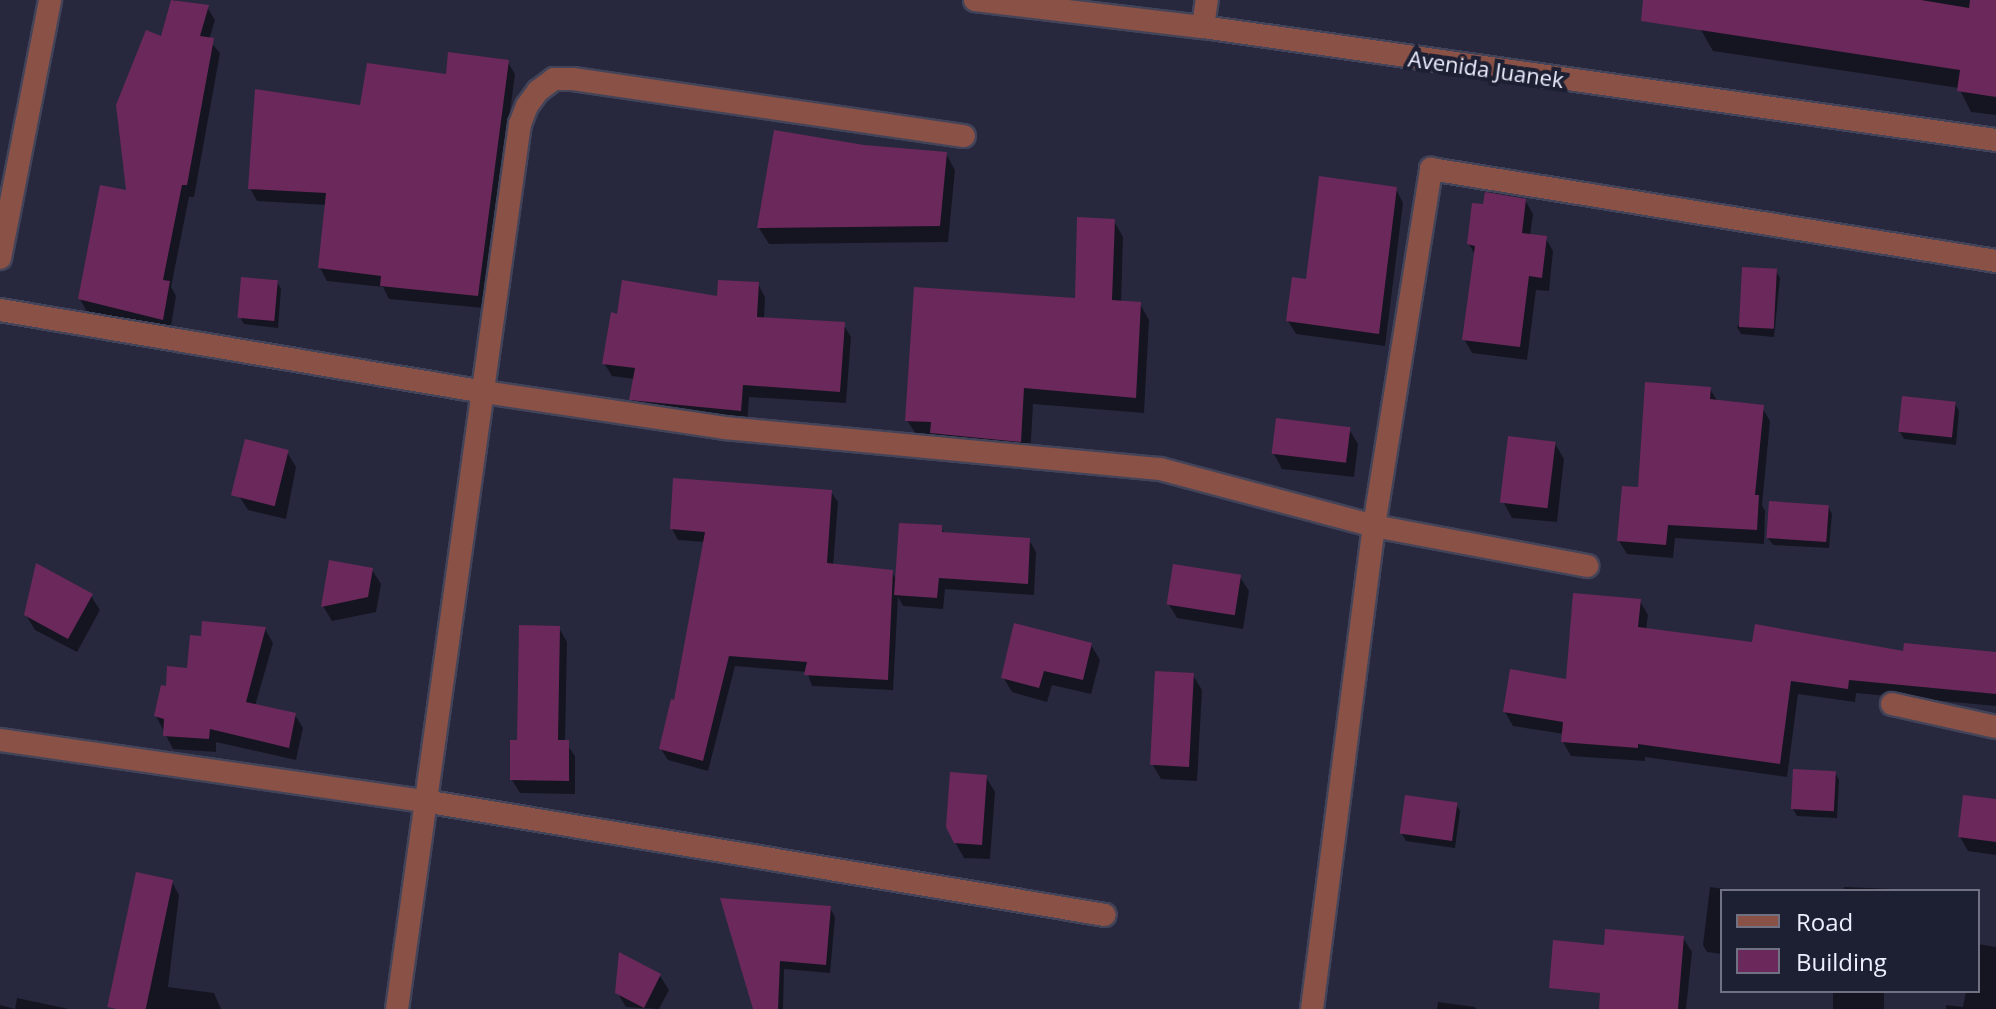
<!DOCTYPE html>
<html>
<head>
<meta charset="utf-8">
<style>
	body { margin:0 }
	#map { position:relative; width:1996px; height:1009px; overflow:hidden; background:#27283e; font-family:"Open Sans",sans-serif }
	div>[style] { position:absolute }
	.shadow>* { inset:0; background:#0007; transform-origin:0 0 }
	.building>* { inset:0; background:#6b285a; transform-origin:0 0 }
	.roads { filter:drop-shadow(2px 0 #434459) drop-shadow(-2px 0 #434459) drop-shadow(0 2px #434459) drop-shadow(0 -2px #434459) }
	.minor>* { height:22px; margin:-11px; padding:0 11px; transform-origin:11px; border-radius:11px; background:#8a5146 }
	.tertiary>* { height:22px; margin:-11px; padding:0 11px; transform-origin:11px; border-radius:11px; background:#8a5146 }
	span { translate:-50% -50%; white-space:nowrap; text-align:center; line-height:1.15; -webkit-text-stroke:8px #1d1f33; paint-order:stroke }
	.street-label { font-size:22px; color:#edeffe }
	.legend { position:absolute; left:1720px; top:889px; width:260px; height:104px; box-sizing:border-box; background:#1d1f33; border:2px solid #707284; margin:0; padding:10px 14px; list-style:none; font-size:24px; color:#edeffe }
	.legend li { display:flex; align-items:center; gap:16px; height:40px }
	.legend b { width:40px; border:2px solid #707284 }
</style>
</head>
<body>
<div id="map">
	<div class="shadow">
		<i style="clip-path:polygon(173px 0,207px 7px,215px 20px,209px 40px,220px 53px,194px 197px,189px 197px,171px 287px,176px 296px,170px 332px,87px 312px,80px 299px,128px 193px)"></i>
		<i style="clip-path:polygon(1705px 0,1996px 0,1996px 115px,1971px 112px,1959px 88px,1713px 51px,1701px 30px)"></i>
		<i style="clip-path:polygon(507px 61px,515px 74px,484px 308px,389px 299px,383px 287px,327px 281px,320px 268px,327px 205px,257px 201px,250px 188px,362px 107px,447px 76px)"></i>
		<i style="clip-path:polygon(864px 147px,946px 154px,955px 170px,948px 242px,769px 244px,759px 228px)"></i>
		<i style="clip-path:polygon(1396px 189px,1403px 203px,1385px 346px,1296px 334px,1288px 321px,1308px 281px)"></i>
		<i style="clip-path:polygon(1525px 200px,1533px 214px,1530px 236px,1545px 237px,1553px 251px,1549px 291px,1536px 290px,1527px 360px,1472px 353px,1464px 339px,1475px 255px,1469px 244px,1485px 206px)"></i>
		<i style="clip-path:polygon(1114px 221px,1123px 237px,1121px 303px,1140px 304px,1149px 320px,1144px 413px,1033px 404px,1030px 457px,917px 436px,907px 420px,1077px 300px)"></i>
		<i style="clip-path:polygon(1776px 271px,1780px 278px,1774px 337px,1741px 334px,1737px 327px)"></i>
		<i style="clip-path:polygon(277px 282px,281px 289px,278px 328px,244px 324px,240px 317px)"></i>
		<i style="clip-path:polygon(758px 284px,765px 297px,764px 320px,843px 324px,851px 337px,846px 403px,749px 397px,747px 423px,638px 412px,631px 399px,635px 379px,612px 376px,604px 363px,618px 316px,719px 298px)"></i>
		<i style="clip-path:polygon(1710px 389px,1718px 402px,1762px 407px,1770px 421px,1762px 505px,1765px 511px,1764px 544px,1675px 538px,1673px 558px,1627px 554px,1619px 541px,1640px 489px)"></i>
		<i style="clip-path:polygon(1955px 404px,1959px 411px,1956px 445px,1904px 439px,1900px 432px)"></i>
		<i style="clip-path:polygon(1349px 429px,1358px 444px,1354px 477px,1282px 469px,1274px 454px)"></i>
		<i style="clip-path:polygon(1555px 444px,1564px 459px,1557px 522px,1512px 518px,1504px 503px)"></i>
		<i style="clip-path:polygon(287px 452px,296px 467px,286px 519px,248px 510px,239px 496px)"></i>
		<i style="clip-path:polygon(831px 492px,838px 502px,833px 566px,892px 572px,897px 581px,941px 527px,945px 535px,1029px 540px,1036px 552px,1034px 595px,945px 589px,943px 609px,903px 606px,898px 597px,893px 690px,812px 686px,807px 672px,735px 666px,708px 771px,668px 760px,661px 749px,676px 703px,705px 542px,678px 540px,672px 529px)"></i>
		<i style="clip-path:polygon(1828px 507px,1832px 514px,1829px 548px,1773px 545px,1768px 538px)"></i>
		<i style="clip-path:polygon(372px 570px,381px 584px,376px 612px,332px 621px,323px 606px)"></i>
		<i style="clip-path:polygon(1240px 577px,1249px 591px,1243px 629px,1177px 618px,1168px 603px)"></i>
		<i style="clip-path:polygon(91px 596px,100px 610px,77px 652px,35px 630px,26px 615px)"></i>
		<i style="clip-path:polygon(1640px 601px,1648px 615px,1646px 630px,1754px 644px,1905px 653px,1996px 654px,1996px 706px,1856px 693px,1855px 702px,1798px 694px,1787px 777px,1645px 757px,1645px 761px,1571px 756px,1563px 742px,1564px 734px,1513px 726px,1505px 712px,1568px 681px)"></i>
		<i style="clip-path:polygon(559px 628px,567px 642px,565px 742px,575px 756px,575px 794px,520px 793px,512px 780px)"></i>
		<i style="clip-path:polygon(265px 629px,273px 643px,255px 706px,295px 715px,303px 728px,296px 760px,216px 742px,216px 752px,173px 749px,156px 716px,168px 688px,189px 670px)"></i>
		<i style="clip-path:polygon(1091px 645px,1100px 660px,1091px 694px,1052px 685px,1047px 702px,1012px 692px,1003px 677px)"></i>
		<i style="clip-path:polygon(1193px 675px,1202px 690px,1197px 781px,1161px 779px,1153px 765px)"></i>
		<i style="clip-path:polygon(1835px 773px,1839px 780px,1837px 818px,1797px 816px,1793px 809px)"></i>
		<i style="clip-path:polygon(986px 777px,995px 792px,990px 859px,964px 858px,955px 842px)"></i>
		<i style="clip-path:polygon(1996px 801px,1996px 855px,1968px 851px,1960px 837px)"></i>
		<i style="clip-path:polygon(1456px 804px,1460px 811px,1455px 848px,1406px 841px,1402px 834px)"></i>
		<i style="clip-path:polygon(172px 882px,179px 895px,168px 987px,214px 993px,221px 1009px,116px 1009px,117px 987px,123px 987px)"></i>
		<i style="clip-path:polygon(1710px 887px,1738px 891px,1722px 891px,1722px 954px,1707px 952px,1703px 945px)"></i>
		<i style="clip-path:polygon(1844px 887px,1894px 889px,1895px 891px,1843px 891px)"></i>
		<i style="clip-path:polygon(723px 900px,830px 908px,835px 917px,830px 973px,784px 969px,783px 1009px,755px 1009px)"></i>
		<i style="clip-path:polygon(1683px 938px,1692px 952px,1686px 1009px,1601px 1009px)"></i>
		<i style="clip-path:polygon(1978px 944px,1996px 947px,1996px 1009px,1946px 1009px,1946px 1005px,1963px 1007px,1966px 991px,1978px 991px)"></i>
		<i style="clip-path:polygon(660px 976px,669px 990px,659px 1009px,626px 1007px,617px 992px)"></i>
		<i style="left:1833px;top:991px;width:51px;height:18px"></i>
		<i style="clip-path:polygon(17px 998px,69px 1009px,0 1009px,0 1005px,15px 1009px)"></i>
		<i style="clip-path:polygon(1438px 1002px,1475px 1007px,1476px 1009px,1437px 1009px)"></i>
	</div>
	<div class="building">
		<i style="clip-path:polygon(171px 0,209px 5px,200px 36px,214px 38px,187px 185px,182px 185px,163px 280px,170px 281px,163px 320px,78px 299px,100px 185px,126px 190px,116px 105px,146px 30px,161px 36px)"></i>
		<i style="clip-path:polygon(1643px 0,1921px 0,1969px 8px,1970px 0,1996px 0,1996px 97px,1957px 91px,1960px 70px,1641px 21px)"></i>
		<i style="clip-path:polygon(448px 52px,509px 60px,478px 296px,380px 286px,381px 276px,318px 268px,326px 193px,248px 189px,255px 89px,360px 105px,367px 63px,446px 74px)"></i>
		<i style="clip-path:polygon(774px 130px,864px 145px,947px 152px,940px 226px,757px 228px)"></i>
		<i style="clip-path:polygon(1319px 176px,1397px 187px,1379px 334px,1286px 321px,1292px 277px,1306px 279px)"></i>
		<i style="clip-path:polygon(1485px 192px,1526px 199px,1522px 233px,1547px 236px,1542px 278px,1529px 276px,1520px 347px,1462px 340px,1475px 246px,1467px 244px,1472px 203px,1483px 204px)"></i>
		<i style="clip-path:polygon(1077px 217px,1115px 219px,1112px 300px,1141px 302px,1136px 398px,1024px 388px,1021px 442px,930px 433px,931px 422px,905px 421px,914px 287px,1075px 298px)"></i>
		<i style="left:1742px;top:267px;width:35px;height:60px;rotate:3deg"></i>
		<i style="left:241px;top:277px;width:37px;height:41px;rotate:5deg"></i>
		<i style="clip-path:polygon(622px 280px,717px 296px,718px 280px,759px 282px,757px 317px,845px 322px,840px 392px,743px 385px,741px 411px,629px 400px,635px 368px,602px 364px,611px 312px,617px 314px)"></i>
		<i style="clip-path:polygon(1645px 382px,1711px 387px,1710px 399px,1764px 405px,1755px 495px,1759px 495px,1757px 530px,1668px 525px,1666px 545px,1617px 541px,1622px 486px,1638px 487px)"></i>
		<i style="left:1902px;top:396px;width:54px;height:36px;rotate:6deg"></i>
		<i style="left:1276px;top:418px;width:75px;height:36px;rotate:7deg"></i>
		<i style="left:1508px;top:436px;width:48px;height:67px;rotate:7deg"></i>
		<i style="left:245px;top:439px;width:45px;height:58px;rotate:14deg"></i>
		<i style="clip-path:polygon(673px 478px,832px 490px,827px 563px,893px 570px,888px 680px,804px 675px,807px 662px,729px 656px,703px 761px,659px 749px,671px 699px,674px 700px,705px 532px,670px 529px)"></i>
		<i style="left:1769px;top:501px;width:60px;height:37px;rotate:4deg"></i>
		<i style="clip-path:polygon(899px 523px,942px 525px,942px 532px,1030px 538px,1028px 584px,939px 578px,937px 598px,894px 595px)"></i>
		<i style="clip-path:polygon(329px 560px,373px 568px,368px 597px,321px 607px)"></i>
		<i style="clip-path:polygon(36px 563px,93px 594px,68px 639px,24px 615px)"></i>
		<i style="left:1173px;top:564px;width:69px;height:41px;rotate:9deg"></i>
		<i style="clip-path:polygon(1573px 593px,1641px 599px,1638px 627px,1752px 642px,1755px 624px,1903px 651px,1904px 643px,1996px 652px,1996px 694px,1849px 680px,1848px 689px,1791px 681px,1780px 764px,1638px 744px,1638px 748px,1561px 742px,1563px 722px,1503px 712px,1510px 669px,1566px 679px)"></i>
		<i style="clip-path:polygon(202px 621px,266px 627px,246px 702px,296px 713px,289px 748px,210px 729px,209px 739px,163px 736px,164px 719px,154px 716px,161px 685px,166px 686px,167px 666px,187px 668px,190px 635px,201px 636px)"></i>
		<i style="clip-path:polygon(1014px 623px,1092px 643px,1083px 680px,1044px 671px,1039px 688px,1001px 678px)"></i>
		<i style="clip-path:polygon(519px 625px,560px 626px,558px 740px,569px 740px,569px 781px,510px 780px,510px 740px,517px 740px)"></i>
		<i style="left:1155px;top:671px;width:39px;height:94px;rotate:3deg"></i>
		<i style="left:1793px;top:769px;width:43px;height:40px;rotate:3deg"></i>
		<i style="clip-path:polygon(950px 772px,987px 775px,982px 845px,954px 843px,946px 827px)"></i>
		<i style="left:1405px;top:795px;width:53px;height:39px;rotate:8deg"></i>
		<i style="clip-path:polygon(1963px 795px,1996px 799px,1996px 842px,1958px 837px)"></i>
		<i style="left:136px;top:872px;width:38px;height:138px;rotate:12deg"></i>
		<i style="clip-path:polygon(720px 898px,831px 906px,826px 965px,780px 961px,778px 1009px,753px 1009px)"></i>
		<i style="clip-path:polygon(1605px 929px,1684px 936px,1678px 1009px,1599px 1009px,1600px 993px,1549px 988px,1553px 940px,1604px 945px)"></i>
		<i style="clip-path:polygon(619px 952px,661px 974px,644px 1008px,615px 993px)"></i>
	</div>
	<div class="roads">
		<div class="minor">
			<i style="left:1203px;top:27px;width:27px;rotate:-82deg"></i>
			<i style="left:0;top:258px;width:263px;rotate:-79deg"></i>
			<i style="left:0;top:310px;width:491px;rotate:9.6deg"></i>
			<i style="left:484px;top:392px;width:244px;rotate:8.5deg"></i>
			<i style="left:725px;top:428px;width:437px;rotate:5.4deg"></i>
			<i style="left:1160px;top:469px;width:221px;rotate:14.9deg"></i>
			<i style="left:1374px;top:526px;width:217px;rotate:10.6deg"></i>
			<i style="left:1892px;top:704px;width:107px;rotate:12.5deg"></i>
			<i style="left:0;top:740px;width:428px;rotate:8.2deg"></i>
			<i style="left:424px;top:801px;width:690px;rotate:9.5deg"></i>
			<i style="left:397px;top:1009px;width:894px;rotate:-82.09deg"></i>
			<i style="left:520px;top:124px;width:19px;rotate:-69deg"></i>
			<i style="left:527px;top:106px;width:19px;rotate:-54deg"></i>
			<i style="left:538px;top:91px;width:20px;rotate:-37deg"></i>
			<i style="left:554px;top:79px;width:19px"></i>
			<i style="left:573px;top:79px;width:395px;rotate:8.3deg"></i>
			<i style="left:1312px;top:1009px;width:487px;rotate:-82.7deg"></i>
			<i style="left:1374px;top:526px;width:362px;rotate:-80.9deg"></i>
			<i style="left:1431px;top:169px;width:572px;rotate:9.25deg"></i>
		</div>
		<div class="tertiary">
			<i style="left:975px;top:0;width:230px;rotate:6.8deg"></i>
			<i style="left:1203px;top:27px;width:801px;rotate:8.11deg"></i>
		</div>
	</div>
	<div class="street-label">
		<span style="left:1486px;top:69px;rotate:8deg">Avenida Juanek</span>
	</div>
	<ul class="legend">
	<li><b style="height:10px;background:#8a5146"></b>Road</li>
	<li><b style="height:22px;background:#6b285a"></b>Building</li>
	</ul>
</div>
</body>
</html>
